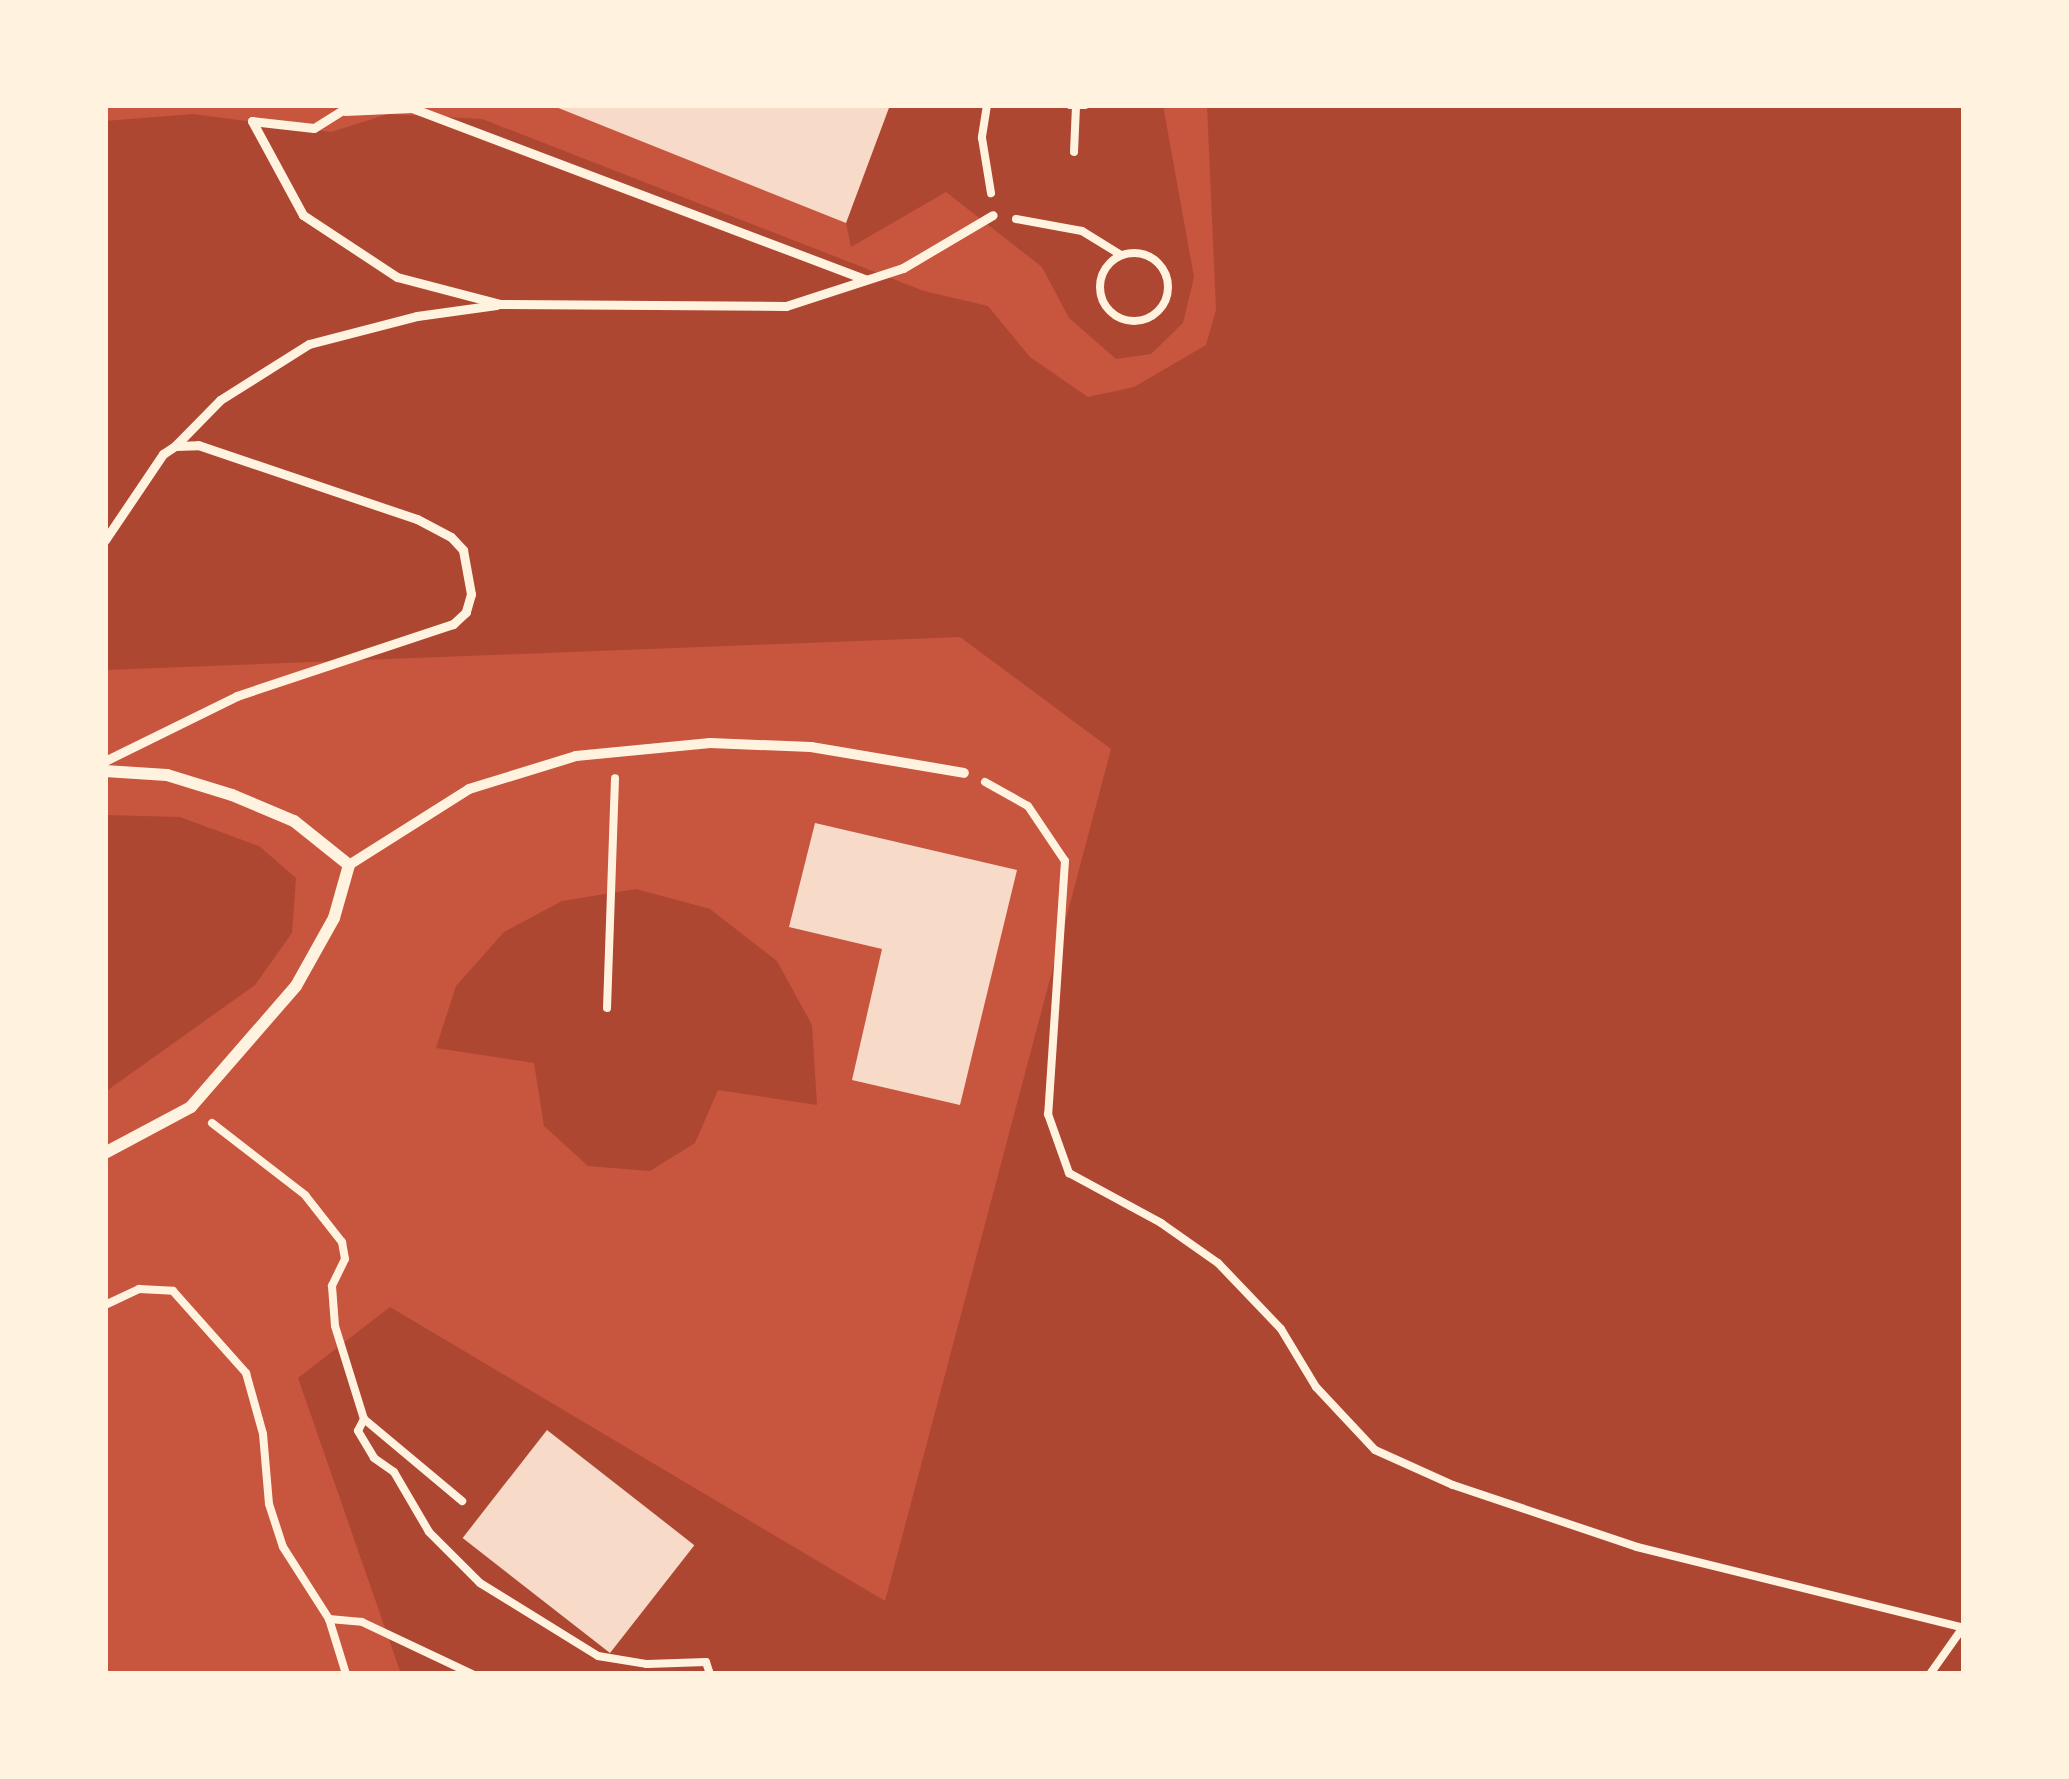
<!DOCTYPE html>
<html>
<head>
<meta charset="utf-8">
<style>
	body { margin:0 }
	#map { position:relative; width:2069px; height:1779px; overflow:hidden; background:#c8553d; font-family:"Fira Sans Condensed",sans-serif }
	div>[style] { position:absolute }
	.green>* { inset:0; background:#ae4732 }
	.building>* { inset:0; background:#f7dbc8; transform-origin:0 0 }
	.path>* { height:8px; margin:-4px; padding:0 4px; transform-origin:4px; border-radius:4px; background:#fff3e0 }
	.path>.ring { margin:-4px; padding:0; box-sizing:content-box; background:none; border:8px solid #fff3e0; border-radius:50% }
	.service>* { height:9px; margin:-4.5px; padding:0 4.5px; transform-origin:4.5px; border-radius:4.5px; background:#fff3e0 }
	.pedestrian>* { height:10px; margin:-5px; padding:0 5px; transform-origin:5px; border-radius:5px; background:#fff3e0 }
	.minor>* { height:12px; margin:-6px; padding:0 6px; transform-origin:6px; border-radius:6px; background:#fff3e0 }
	span { translate:-50% -50%; white-space:nowrap; text-align:center; line-height:1.15; -webkit-text-stroke:10px #fff3e0; paint-order:stroke }
	.frame { position:absolute; inset:0; border:108px solid #fff3e0; pointer-events:none }
</style>
</head>
<body>
<div id="map">
	<div class="green">
		<i style="clip-path:polygon(890px 105px,1163px 105px,1194px 277px,1183px 323px,1151px 354px,1116px 359px,1069px 318px,1042px 267px,946px 192px,851px 247px,846px 223px)"></i>
		<i style="clip-path:polygon(1207px 105px,1964px 105px,1964px 1674px,401px 1674px,298px 1378px,390px 1307px,885px 1601px,1111px 749px,960px 637px,105px 670px,105px 121px,193px 114px,331px 132px,388px 114px,482px 119px,924px 291px,988px 306px,1030px 357px,1088px 397px,1134px 387px,1206px 345px,1216px 310px)"></i>
		<i style="clip-path:polygon(105px 815px,180px 817px,259px 846px,296px 878px,292px 933px,255px 985px,105px 1092px)"></i>
		<i style="clip-path:polygon(636px 889px,710px 909px,777px 961px,812px 1025px,817px 1105px,718px 1090px,695px 1143px,650px 1171px,588px 1166px,544px 1126px,534px 1063px,436px 1048px,456px 986px,504px 932px,562px 901px)"></i>
	</div>
	<div class="building">
		<i style="clip-path:polygon(551px 105px,890px 105px,846px 223px)"></i>
		<i style="clip-path:polygon(815px 823px,1017px 870px,960px 1105px,852px 1080px,882px 949px,789px 927px)"></i>
		<i style="left:547px;top:1430px;width:187px;height:137px;rotate:38deg"></i>
	</div>
	<div class="path">
		<i style="left:987px;top:105px;width:33px;rotate:99deg"></i>
		<i style="left:982px;top:138px;width:56px;rotate:80.7deg"></i>
		<i style="left:1070px;top:105px;width:15px"></i>
		<i style="left:1074px;top:152px;width:45px;rotate:-87.5deg"></i>
		<i style="left:1016px;top:219px;width:67px;rotate:10.3deg"></i>
		<i style="left:1082px;top:231px;width:46px;rotate:31.6deg"></i>
		<i class="ring" style="left:1100px;top:253px;width:60px;height:60px"></i>
		<i style="left:985px;top:782px;width:49px;rotate:29.2deg"></i>
		<i style="left:1028px;top:806px;width:66px;rotate:56.1deg"></i>
		<i style="left:1065px;top:861px;width:254px;rotate:93.8deg"></i>
		<i style="left:1048px;top:1114px;width:63px;rotate:70.4deg"></i>
		<i style="left:1069px;top:1173px;width:105px;rotate:28.5deg"></i>
		<i style="left:1161px;top:1223px;width:70px;rotate:35.1deg"></i>
		<i style="left:1218px;top:1263px;width:91px;rotate:46.3deg"></i>
		<i style="left:1281px;top:1329px;width:68px;rotate:58.9deg"></i>
		<i style="left:1316px;top:1387px;width:86px;rotate:46.9deg"></i>
		<i style="left:1375px;top:1450px;width:85px;rotate:24.2deg"></i>
		<i style="left:1453px;top:1485px;width:194px;rotate:18.6deg"></i>
		<i style="left:1637px;top:1547px;width:337px;rotate:13.9deg"></i>
		<i style="left:607px;top:1008px;width:230px;rotate:-88deg"></i>
		<i style="left:212px;top:1123px;width:118px;rotate:37.7deg"></i>
		<i style="left:305px;top:1195px;width:60px;rotate:51.8deg"></i>
		<i style="left:342px;top:1242px;width:17px;rotate:80deg"></i>
		<i style="left:345px;top:1259px;width:30px;rotate:116deg"></i>
		<i style="left:332px;top:1286px;width:40px;rotate:85.7deg"></i>
		<i style="left:335px;top:1326px;width:97px;rotate:72.7deg"></i>
		<i style="left:364px;top:1419px;width:128px;rotate:39.9deg"></i>
		<i style="left:105px;top:1305px;width:38px;rotate:-25deg"></i>
		<i style="left:139px;top:1289px;width:34px;rotate:3deg"></i>
		<i style="left:173px;top:1291px;width:110px;rotate:48.3deg"></i>
		<i style="left:246px;top:1373px;width:63px;rotate:74.4deg"></i>
		<i style="left:263px;top:1434px;width:70px;rotate:85.1deg"></i>
		<i style="left:269px;top:1504px;width:45px;rotate:72deg"></i>
		<i style="left:283px;top:1547px;width:85px;rotate:57.4deg"></i>
		<i style="left:329px;top:1619px;width:33px;rotate:5deg"></i>
		<i style="left:362px;top:1622px;width:122px;rotate:25.3deg"></i>
		<i style="left:364px;top:1419px;width:13px;rotate:117deg"></i>
		<i style="left:358px;top:1431px;width:31px;rotate:59deg"></i>
		<i style="left:374px;top:1458px;width:24px;rotate:35deg"></i>
		<i style="left:394px;top:1472px;width:69px;rotate:59.7deg"></i>
		<i style="left:429px;top:1532px;width:72px;rotate:45deg"></i>
		<i style="left:480px;top:1583px;width:139px;rotate:31.7deg"></i>
		<i style="left:598px;top:1656px;width:50px;rotate:9.3deg"></i>
		<i style="left:647px;top:1664px;width:59px;rotate:-1.9deg"></i>
		<i style="left:706px;top:1662px;width:13px;rotate:72deg"></i>
		<i style="left:329px;top:1619px;width:58px;rotate:72.8deg"></i>
		<i style="left:1930px;top:1674px;width:59px;rotate:-54.7deg"></i>
	</div>
	<div class="service">
		<i style="left:345px;top:111px;width:67px;rotate:-2.6deg"></i>
		<i style="left:412px;top:108px;width:485px;rotate:20.7deg"></i>
		<i style="left:252px;top:121px;width:107px;rotate:61.5deg"></i>
		<i style="left:303px;top:215px;width:113px;rotate:33.4deg"></i>
		<i style="left:397px;top:277px;width:106px;rotate:14.7deg"></i>
		<i style="left:500px;top:304px;width:286px;rotate:0.4deg"></i>
		<i style="left:786px;top:306px;width:123px;rotate:-18deg"></i>
		<i style="left:903px;top:268px;width:104px;rotate:-30.5deg"></i>
		<i style="left:252px;top:121px;width:62px;rotate:6.4deg"></i>
		<i style="left:314px;top:128px;width:40px;rotate:-32deg"></i>
		<i style="left:175px;top:446px;width:64px;rotate:-45.6deg"></i>
		<i style="left:220px;top:400px;width:105px;rotate:-32.2deg"></i>
		<i style="left:309px;top:344px;width:112px;rotate:-14.5deg"></i>
		<i style="left:417px;top:316px;width:80px;rotate:-7.9deg"></i>
		<i style="left:105px;top:540px;width:104px;rotate:-56deg"></i>
		<i style="left:163px;top:454px;width:14px;rotate:-34deg"></i>
		<i style="left:175px;top:446px;width:23px;rotate:-2deg"></i>
		<i style="left:198px;top:445px;width:231px;rotate:18.7deg"></i>
		<i style="left:417px;top:519px;width:38px;rotate:28deg"></i>
		<i style="left:451px;top:537px;width:18px;rotate:47deg"></i>
		<i style="left:463px;top:550px;width:45px;rotate:79.7deg"></i>
		<i style="left:471px;top:594px;width:19px;rotate:106deg"></i>
		<i style="left:466px;top:612px;width:18px;rotate:137deg"></i>
		<i style="left:453px;top:624px;width:228px;rotate:161.6deg"></i>
		<i style="left:237px;top:696px;width:147px;rotate:153.8deg"></i>
	</div>
	<div class="pedestrian">
		<i style="left:349px;top:865px;width:142px;rotate:-32.3deg"></i>
		<i style="left:469px;top:789px;width:112px;rotate:-17.1deg"></i>
		<i style="left:576px;top:756px;width:135px;rotate:-5.5deg"></i>
		<i style="left:710px;top:743px;width:101px;rotate:2.3deg"></i>
		<i style="left:811px;top:747px;width:155px;rotate:9.6deg"></i>
	</div>
	<div class="minor">
		<i style="left:105px;top:771px;width:62px;rotate:3.7deg"></i>
		<i style="left:167px;top:775px;width:68px;rotate:17.1deg"></i>
		<i style="left:232px;top:795px;width:67px;rotate:22.8deg"></i>
		<i style="left:294px;top:821px;width:70px;rotate:38.7deg"></i>
		<i style="left:349px;top:865px;width:55px;rotate:105.8deg"></i>
		<i style="left:334px;top:918px;width:78px;rotate:119.2deg"></i>
		<i style="left:296px;top:986px;width:160px;rotate:131deg"></i>
		<i style="left:191px;top:1107px;width:98px;rotate:151.9deg"></i>
	</div>
	<div class="frame"></div>
</div>
</body>
</html>
